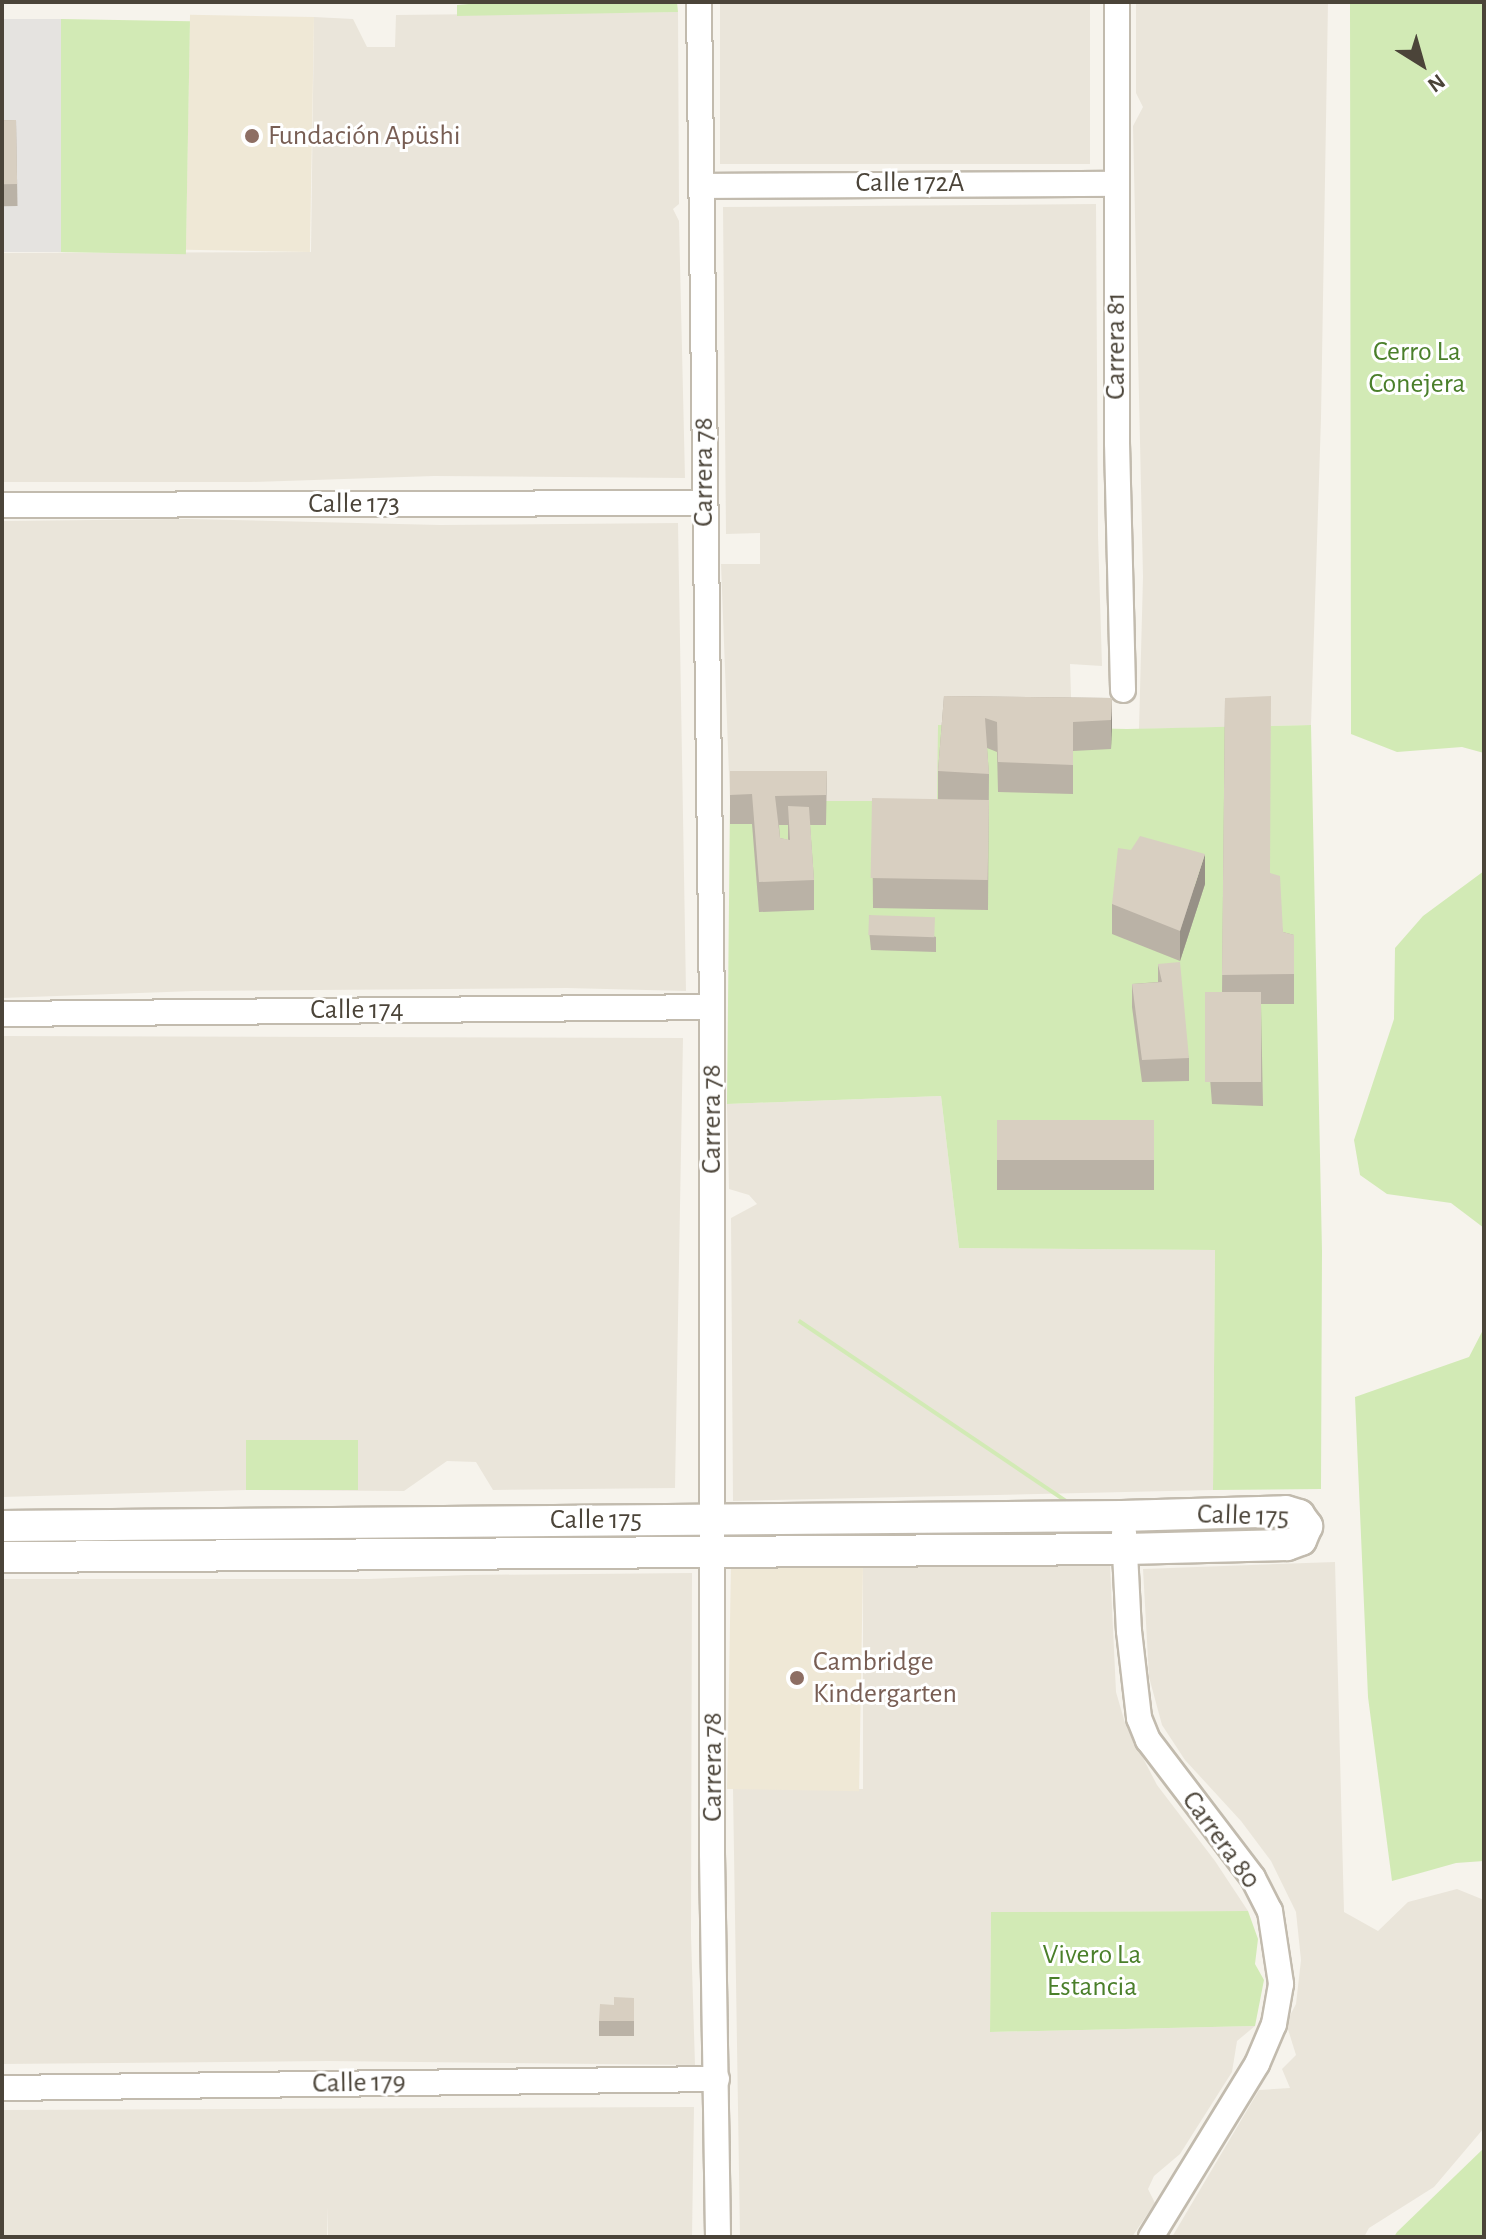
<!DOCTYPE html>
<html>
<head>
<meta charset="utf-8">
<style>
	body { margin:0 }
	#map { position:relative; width:1486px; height:2239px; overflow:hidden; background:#f6f3ec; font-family:"Alegreya Sans",sans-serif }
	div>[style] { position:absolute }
	.residential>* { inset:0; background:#eae5da; transform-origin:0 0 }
	.education>* { inset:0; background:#efe8d6; transform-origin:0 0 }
	.green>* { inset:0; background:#d2eab5; transform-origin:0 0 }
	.parking>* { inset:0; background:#e5e3e0; transform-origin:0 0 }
	.roads { filter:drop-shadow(2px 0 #c2bbae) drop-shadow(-2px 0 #c2bbae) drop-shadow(0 2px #c2bbae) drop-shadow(0 -2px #c2bbae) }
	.minor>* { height:24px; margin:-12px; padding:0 12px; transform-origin:12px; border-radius:12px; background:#fff }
	.tertiary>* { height:30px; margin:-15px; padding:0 15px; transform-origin:15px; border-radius:15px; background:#fff }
	.wall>* { inset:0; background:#bab2a6; transform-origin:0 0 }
	.shaded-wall>* { inset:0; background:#979187 }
	.building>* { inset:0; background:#d8cfc1; transform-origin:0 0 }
	.dots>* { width:22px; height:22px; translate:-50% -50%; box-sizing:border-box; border:4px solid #fff; border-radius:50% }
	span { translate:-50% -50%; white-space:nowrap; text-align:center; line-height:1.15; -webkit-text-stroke:6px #fff; paint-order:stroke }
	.education-label { font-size:28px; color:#785e54 }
	.left { translate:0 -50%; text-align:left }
	.street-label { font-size:28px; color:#4b4439 }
	.park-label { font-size:28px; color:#4a7f2a }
	.frame { position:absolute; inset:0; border:4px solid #4b4439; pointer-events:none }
	.north { position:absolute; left:1382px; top:24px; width:80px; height:80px; -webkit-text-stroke:6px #fff; paint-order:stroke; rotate:143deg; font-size:22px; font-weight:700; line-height:32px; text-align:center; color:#4b4439 }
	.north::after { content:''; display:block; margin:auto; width:28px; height:36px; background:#4b4439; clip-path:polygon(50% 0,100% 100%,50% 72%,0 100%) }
</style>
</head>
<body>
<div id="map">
	<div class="residential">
		<i style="left:720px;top:2px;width:370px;height:162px"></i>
		<i style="clip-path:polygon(1136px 2px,1328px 2px,1321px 418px,1311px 725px,1139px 729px,1143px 577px,1133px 126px,1143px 107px,1136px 93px)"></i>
		<i style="clip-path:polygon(678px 12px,679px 204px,673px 209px,679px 221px,685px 478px,434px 476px,251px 482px,2px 482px,2px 253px,311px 252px,314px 17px,353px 19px,367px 47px,395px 47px,396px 15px)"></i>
		<i style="clip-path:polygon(1096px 204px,1098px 535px,1102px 666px,1070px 664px,1072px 727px,938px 726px,938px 801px,730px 801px,721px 564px,760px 564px,760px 533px,726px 534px,723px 207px)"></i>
		<i style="clip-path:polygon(188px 519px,440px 525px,678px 523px,686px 991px,567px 988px,194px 991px,2px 998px,2px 521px)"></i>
		<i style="clip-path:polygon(2px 1036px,683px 1038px,675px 1488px,493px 1490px,476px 1462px,447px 1461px,404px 1491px,246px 1490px,2px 1497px)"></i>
		<i style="clip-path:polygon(941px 1096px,959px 1248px,1215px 1250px,1213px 1490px,733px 1501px,731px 1218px,757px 1204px,749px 1195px,729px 1189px,727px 1104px)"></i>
		<i style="clip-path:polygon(1335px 1562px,1344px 1912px,1378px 1931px,1408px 1902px,1457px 1889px,1484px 1900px,1484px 2128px,1434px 2187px,1369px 2228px,1364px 2237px,1172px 2237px,1259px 2090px,1290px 2088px,1282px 2069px,1296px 2055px,1286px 2023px,1296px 2004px,1301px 1960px,1296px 1912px,1271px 1861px,1241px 1821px,1185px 1760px,1162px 1725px,1149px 1677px,1143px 1569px)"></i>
		<i style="clip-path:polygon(1110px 1565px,1116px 1692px,1125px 1723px,1157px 1785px,1215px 1861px,1248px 1911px,991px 1912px,990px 2032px,1255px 2026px,1237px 2041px,1232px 2072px,1180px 2154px,1154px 2176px,1148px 2189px,1155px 2203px,1132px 2237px,740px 2237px,733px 1789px,863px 1789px,863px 1567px)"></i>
		<i style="clip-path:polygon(692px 1573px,691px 1935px,695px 2065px,328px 2061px,2px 2064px,2px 1579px,369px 1579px,467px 1575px)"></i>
		<i style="clip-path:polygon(694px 2107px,692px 2237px,328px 2237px,328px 2207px,327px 2237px,2px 2237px,2px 2110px)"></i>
	</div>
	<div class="education">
		<i style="left:314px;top:17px;width:235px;height:124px;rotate:91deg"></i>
		<i style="left:731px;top:1565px;width:132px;height:224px;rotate:1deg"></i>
	</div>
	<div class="green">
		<i style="clip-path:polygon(493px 2px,677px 2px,678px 12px,457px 16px,457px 5px)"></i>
		<i style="clip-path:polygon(1350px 2px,1484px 2px,1484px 753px,1462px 747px,1397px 752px,1351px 734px)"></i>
		<i style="left:61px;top:19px;width:129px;height:233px;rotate:1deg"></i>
		<i style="clip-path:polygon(938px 725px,1127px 729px,1311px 725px,1322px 1251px,1321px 1489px,1213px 1490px,1215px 1250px,959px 1248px,941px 1096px,727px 1104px,730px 801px,937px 801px)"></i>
		<i style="clip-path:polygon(1484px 871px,1484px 1228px,1451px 1203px,1387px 1194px,1360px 1175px,1354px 1140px,1394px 1019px,1395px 948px,1423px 916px)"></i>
		<i style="clip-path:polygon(1484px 1328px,1484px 1861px,1456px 1863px,1392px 1881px,1368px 1697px,1355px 1397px,1469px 1357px)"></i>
		<i style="left:246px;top:1440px;width:112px;height:50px"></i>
		<i style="left:1114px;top:1531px;width:4px;height:379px;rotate:124deg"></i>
		<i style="clip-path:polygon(1248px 1911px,1258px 1939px,1255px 1964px,1264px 1980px,1255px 2026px,990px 2032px,991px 1912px)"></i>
		<i style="clip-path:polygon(1484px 2148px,1484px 2237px,1394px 2237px,1397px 2232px)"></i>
	</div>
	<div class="parking">
		<i style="left:61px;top:19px;width:233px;height:59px;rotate:90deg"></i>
	</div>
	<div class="roads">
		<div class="minor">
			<i style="left:699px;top:2px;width:1005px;rotate:89.26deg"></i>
			<i style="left:712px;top:1007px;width:847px;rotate:90deg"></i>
			<i style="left:712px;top:1854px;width:383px;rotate:89.1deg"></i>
			<i style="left:1117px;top:2px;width:441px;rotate:90deg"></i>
			<i style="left:1117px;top:443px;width:247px;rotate:88.6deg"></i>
			<i style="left:704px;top:186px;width:411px;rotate:-0.3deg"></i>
			<i style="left:2px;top:505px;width:703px;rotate:-0.16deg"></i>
			<i style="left:2px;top:1014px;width:710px;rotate:-0.56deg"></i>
			<i style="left:1124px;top:1533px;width:98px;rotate:87.1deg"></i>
			<i style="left:1129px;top:1631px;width:88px;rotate:83.4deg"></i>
			<i style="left:1139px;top:1718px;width:24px;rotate:68deg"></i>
			<i style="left:1148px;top:1740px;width:173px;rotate:52.7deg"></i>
			<i style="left:1253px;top:1878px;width:37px;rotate:63deg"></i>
			<i style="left:1270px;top:1911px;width:74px;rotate:81.4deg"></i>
			<i style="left:1281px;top:1984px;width:41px;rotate:99.9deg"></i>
			<i style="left:1274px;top:2024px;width:43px;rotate:113deg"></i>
			<i style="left:1257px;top:2064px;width:203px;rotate:121.5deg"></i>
			<i style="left:2px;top:2088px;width:715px;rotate:-0.72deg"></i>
		</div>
		<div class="tertiary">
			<i style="left:2px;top:1526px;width:1120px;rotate:-0.51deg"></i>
			<i style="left:1122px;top:1516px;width:164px;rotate:-1.7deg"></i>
			<i style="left:1286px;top:1511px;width:14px;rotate:17deg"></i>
			<i style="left:1299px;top:1515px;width:14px;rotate:54deg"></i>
			<i style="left:1307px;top:1526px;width:15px;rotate:113deg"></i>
			<i style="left:1301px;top:1540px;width:15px;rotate:160deg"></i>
			<i style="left:1287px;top:1545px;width:161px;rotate:178.6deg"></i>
			<i style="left:1126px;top:1549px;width:1124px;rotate:179.59deg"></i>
		</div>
	</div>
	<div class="wall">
		<i style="left:16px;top:120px;width:86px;height:14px;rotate:89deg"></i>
		<i style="clip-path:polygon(944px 696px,1112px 698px,1111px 749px,1073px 751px,1073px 794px,998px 792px,997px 752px,987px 748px,989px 774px,988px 910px,873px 908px,872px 802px,938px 801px,938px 771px)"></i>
		<i style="clip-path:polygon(1225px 698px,1270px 873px,1283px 932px,1294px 935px,1294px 1004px,1261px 1004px,1263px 1106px,1212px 1104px,1205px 1014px,1205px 992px,1222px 992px)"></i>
		<i style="clip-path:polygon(evenodd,730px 771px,827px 771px,826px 825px,810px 825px,814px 880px,814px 910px,759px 912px,752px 824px,730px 824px,730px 771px,779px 825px,788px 825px,788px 840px,780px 838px,779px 825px)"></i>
		<i style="clip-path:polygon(1205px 884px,1180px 961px,1112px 934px,1112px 904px)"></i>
		<i style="clip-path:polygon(869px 915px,936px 937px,936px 952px,871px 950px,869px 930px)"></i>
		<i style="clip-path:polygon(1158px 964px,1189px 1058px,1189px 1081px,1142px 1082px,1132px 1007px,1132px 984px,1158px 982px)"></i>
		<i style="left:1154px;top:1120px;width:70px;height:157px;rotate:90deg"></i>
		<i style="clip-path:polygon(634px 1998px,634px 2036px,599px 2036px,599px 2021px,614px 2005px)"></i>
	</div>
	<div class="shaded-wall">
		<i style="clip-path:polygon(1112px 698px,1112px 728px,1111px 749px,1111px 720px)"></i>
		<i style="clip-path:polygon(1205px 854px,1205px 884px,1180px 961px,1180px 931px)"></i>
	</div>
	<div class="building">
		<i style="left:16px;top:120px;width:64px;height:14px;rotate:89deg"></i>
		<i style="clip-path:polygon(944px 696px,1112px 698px,1111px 720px,1073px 722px,1073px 765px,998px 762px,997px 722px,985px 718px,989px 774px,938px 771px)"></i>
		<i style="clip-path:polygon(1271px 696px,1270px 873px,1280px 876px,1283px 932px,1294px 935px,1294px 974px,1222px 975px,1225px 698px)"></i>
		<i style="clip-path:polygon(730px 771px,827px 771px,826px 795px,775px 796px,780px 838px,790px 840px,788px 806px,809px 807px,814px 880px,759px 882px,752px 794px,730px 795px)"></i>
		<i style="left:989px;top:800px;width:80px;height:117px;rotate:91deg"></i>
		<i style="clip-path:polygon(1140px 836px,1205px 854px,1180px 931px,1112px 904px,1118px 848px,1131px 850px)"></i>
		<i style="left:869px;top:915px;width:66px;height:20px;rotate:2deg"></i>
		<i style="clip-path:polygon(1180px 962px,1189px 1058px,1142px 1060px,1132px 984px,1162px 982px,1158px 964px)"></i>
		<i style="left:1205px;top:992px;width:56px;height:90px"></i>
		<i style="left:1154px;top:1120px;width:40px;height:157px;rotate:90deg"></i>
		<i style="clip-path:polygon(614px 1997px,634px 1998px,634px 2021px,599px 2021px,600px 2004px,614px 2005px)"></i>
	</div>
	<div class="dots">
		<i style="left:252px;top:136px;background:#8d6e63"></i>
		<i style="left:797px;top:1678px;background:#8d6e63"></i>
	</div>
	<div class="education-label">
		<span class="left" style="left:268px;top:136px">Fundación Apüshi</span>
		<span class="left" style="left:813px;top:1678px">Cambridge<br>Kindergarten</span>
	</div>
	<div class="street-label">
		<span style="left:910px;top:183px">Calle 172A</span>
		<span style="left:1116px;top:346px;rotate:-90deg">Carrera 81</span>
		<span style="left:704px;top:472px;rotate:-90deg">Carrera 78</span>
		<span style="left:354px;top:504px">Calle 173</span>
		<span style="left:357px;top:1010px">Calle 174</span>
		<span style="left:712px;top:1119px;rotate:-90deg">Carrera 78</span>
		<span style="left:1243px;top:1516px;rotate:2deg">Calle 175</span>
		<span style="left:596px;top:1520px">Calle 175</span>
		<span style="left:713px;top:1767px;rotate:-90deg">Carrera 78</span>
		<span style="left:1221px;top:1840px;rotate:54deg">Carrera 80</span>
		<span style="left:359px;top:2083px;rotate:-1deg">Calle 179</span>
	</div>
	<div class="park-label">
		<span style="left:1417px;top:368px">Cerro La<br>Conejera</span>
		<span style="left:1092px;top:1971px">Vivero La<br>Estancia</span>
	</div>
	<div class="frame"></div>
	<div class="north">N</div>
</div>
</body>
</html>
